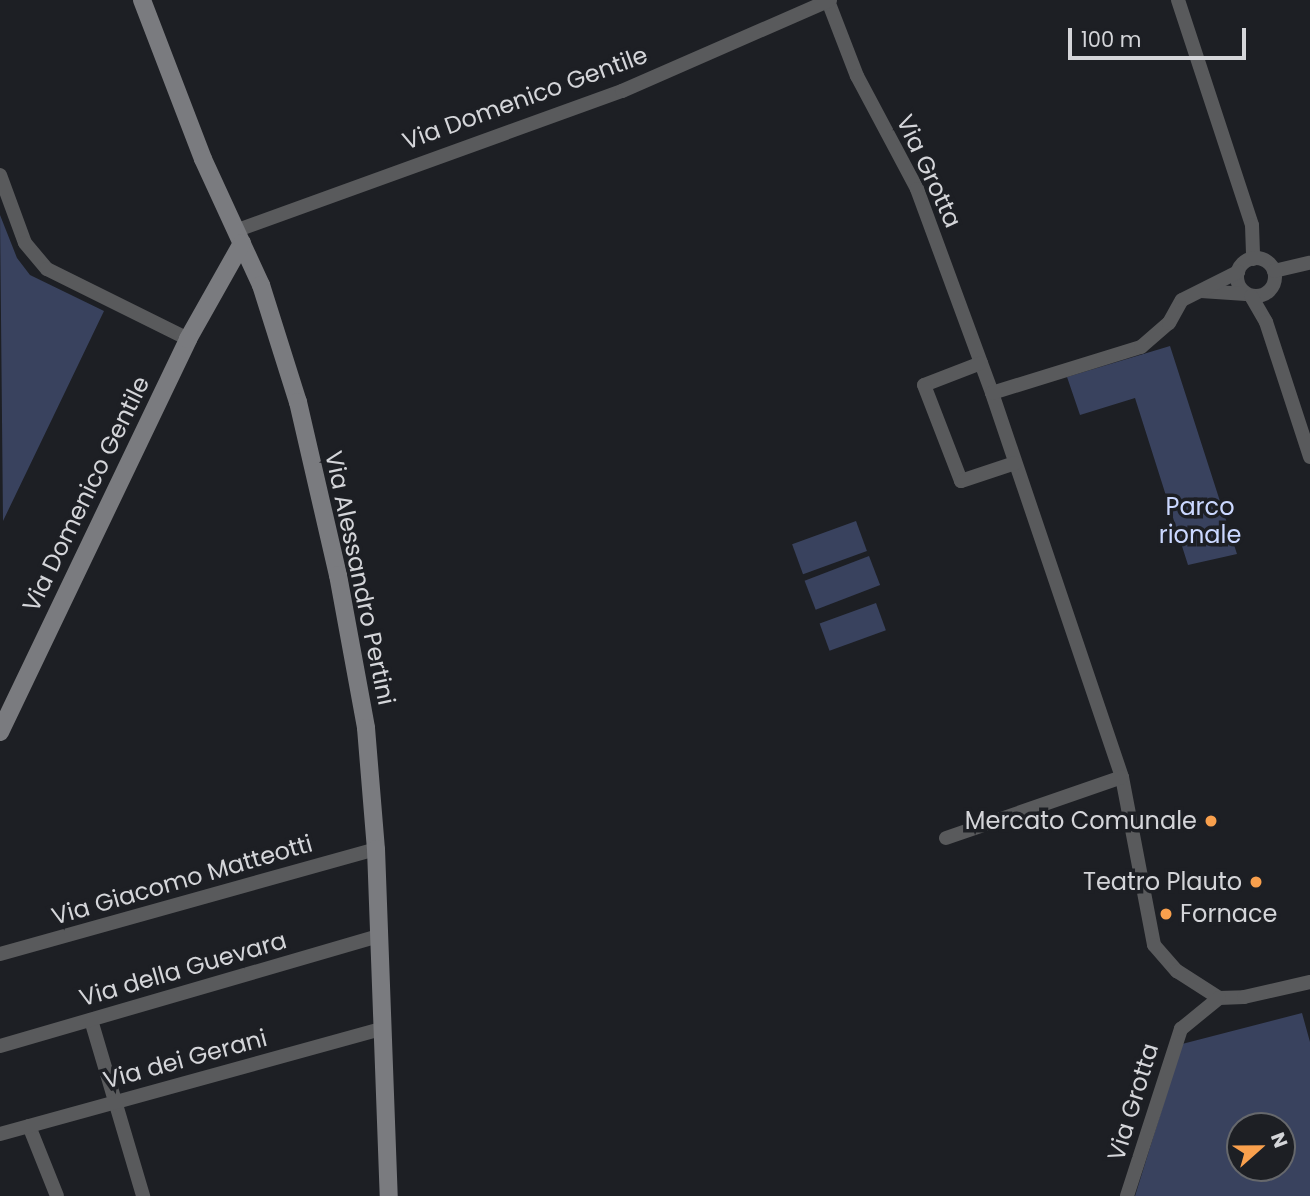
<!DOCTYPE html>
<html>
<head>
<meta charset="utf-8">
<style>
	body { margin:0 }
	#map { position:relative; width:1310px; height:1196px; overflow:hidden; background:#1d1f24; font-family:Poppins,sans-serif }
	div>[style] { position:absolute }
	.green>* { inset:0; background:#39425e; transform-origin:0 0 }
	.street>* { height:14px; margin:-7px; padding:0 7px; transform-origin:7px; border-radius:7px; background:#595a5c }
	.street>.ring { margin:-7px; padding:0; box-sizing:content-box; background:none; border:14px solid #595a5c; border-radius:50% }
	.secondary>* { height:18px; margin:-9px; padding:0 9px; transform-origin:9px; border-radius:9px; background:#7a7b7f }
	.dots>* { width:19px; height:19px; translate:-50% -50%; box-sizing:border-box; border:4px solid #1d1f24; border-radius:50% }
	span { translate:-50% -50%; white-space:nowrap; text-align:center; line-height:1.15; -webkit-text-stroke:7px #1d1f24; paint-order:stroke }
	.street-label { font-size:24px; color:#d4d5d9 }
	.park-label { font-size:24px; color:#cbd8ff }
	.poi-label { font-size:24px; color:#d4d5d9 }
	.right { translate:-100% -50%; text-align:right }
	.left { translate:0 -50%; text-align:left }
	.north { position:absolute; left:1226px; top:1112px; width:70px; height:70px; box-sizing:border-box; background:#1d1f24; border:2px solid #66686c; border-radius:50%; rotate:69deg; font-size:19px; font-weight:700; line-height:28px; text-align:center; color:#d4d5d9 }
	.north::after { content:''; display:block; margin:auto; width:24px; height:32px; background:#f9a04d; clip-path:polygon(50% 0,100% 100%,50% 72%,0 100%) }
	.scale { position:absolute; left:1068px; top:28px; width:178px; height:32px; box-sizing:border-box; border:4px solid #d4d5d9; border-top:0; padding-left:9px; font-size:21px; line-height:24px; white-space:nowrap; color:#d4d5d9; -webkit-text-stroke:5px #1d1f24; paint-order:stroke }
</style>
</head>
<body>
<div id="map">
	<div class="green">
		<i style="clip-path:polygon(0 215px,17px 258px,30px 275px,104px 311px,3px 521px)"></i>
		<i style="clip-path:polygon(1170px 346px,1237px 554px,1188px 565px,1135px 398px,1080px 415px,1067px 377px)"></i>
		<i style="left:856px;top:521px;width:32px;height:68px;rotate:70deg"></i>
		<i style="left:869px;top:556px;width:31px;height:69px;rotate:69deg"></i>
		<i style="left:876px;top:603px;width:29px;height:60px;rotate:70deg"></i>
		<i style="clip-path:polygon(evenodd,1302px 1013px,1310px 1042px,1310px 1196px,1135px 1196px,1182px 1044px,1302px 1013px,1240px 1126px,1282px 1126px,1282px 1168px,1240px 1168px,1240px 1126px)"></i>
	</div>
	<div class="street">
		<i style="left:1178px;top:0;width:237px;rotate:71.8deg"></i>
		<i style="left:1252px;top:225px;width:34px;rotate:88deg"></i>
		<i style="left:828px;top:1px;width:80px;rotate:68.9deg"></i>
		<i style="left:857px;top:76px;width:128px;rotate:62deg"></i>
		<i style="left:917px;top:189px;width:217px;rotate:69.8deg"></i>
		<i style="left:992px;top:393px;width:405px;rotate:71.3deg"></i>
		<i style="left:1122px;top:777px;width:171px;rotate:79.2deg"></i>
		<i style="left:1154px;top:945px;width:35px;rotate:49deg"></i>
		<i style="left:1177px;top:971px;width:50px;rotate:32.7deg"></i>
		<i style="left:1219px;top:998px;width:25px;rotate:-2deg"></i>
		<i style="left:1244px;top:997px;width:68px;rotate:-12.8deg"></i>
		<i style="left:0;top:175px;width:72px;rotate:69.8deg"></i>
		<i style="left:25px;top:243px;width:34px;rotate:50deg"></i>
		<i style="left:47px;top:269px;width:157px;rotate:26.4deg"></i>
		<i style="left:235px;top:231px;width:412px;rotate:-19.9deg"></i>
		<i style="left:622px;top:91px;width:227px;rotate:-23.6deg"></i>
		<i class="ring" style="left:1237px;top:258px;width:24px;height:24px"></i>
		<i style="left:1274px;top:271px;width:37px;rotate:-13deg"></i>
		<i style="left:1201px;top:291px;width:45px;rotate:3.8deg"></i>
		<i style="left:1251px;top:296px;width:30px;rotate:60deg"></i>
		<i style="left:1266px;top:322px;width:142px;rotate:71.9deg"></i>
		<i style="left:981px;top:363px;width:61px;rotate:158.9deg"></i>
		<i style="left:924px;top:385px;width:103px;rotate:68.9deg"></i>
		<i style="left:961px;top:481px;width:57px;rotate:-18.4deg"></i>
		<i style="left:992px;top:393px;width:156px;rotate:-17.2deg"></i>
		<i style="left:1141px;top:347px;width:37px;rotate:-41deg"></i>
		<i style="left:1169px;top:323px;width:26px;rotate:-61deg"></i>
		<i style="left:1182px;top:300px;width:63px;rotate:-26.6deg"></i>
		<i style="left:946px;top:838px;width:186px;rotate:-19.1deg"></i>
		<i style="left:0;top:954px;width:390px;rotate:-15.6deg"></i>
		<i style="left:91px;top:1020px;width:184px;rotate:73.5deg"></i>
		<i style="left:0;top:1046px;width:395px;rotate:-16.2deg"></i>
		<i style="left:29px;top:1126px;width:75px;rotate:68.2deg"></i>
		<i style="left:0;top:1134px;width:396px;rotate:-15.4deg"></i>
		<i style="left:1127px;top:1196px;width:176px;rotate:-72.1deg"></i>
		<i style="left:1181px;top:1029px;width:49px;rotate:-39.2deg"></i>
	</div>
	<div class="secondary">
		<i style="left:142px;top:0;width:170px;rotate:69deg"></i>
		<i style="left:203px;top:159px;width:139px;rotate:65.3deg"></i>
		<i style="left:261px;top:285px;width:123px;rotate:72.5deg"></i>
		<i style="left:298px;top:402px;width:178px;rotate:77deg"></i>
		<i style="left:338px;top:575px;width:156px;rotate:79.6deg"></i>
		<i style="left:366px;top:728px;width:121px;rotate:85.3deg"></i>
		<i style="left:376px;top:849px;width:347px;rotate:87.9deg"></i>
		<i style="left:0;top:732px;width:436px;rotate:-64.4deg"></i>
		<i style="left:188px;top:339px;width:110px;rotate:-60.6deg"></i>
	</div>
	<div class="dots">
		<i style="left:1211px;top:821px;background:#f9a04d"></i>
		<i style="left:1256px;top:882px;background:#f9a04d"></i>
		<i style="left:1166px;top:914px;background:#f9a04d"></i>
	</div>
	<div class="street-label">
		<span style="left:525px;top:98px;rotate:-20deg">Via Domenico Gentile</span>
		<span style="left:929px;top:171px;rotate:65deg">Via Grotta</span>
		<span style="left:86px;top:494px;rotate:-64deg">Via Domenico Gentile</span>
		<span style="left:360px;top:578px;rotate:78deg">Via Alessandro Pertini</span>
		<span style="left:182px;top:880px;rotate:-16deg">Via Giacomo Matteotti</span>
		<span style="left:183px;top:969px;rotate:-16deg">Via della Guevara</span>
		<span style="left:185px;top:1059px;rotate:-15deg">Via dei Gerani</span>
		<span style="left:1133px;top:1102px;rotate:-73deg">Via Grotta</span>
	</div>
	<div class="park-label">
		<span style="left:1200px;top:521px">Parco<br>rionale</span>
	</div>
	<div class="poi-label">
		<span class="right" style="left:1197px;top:821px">Mercato Comunale</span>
		<span class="right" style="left:1242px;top:882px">Teatro Plauto</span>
		<span class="left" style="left:1180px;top:914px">Fornace</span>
	</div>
	<div class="north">N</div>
	<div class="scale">100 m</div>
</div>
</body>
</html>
